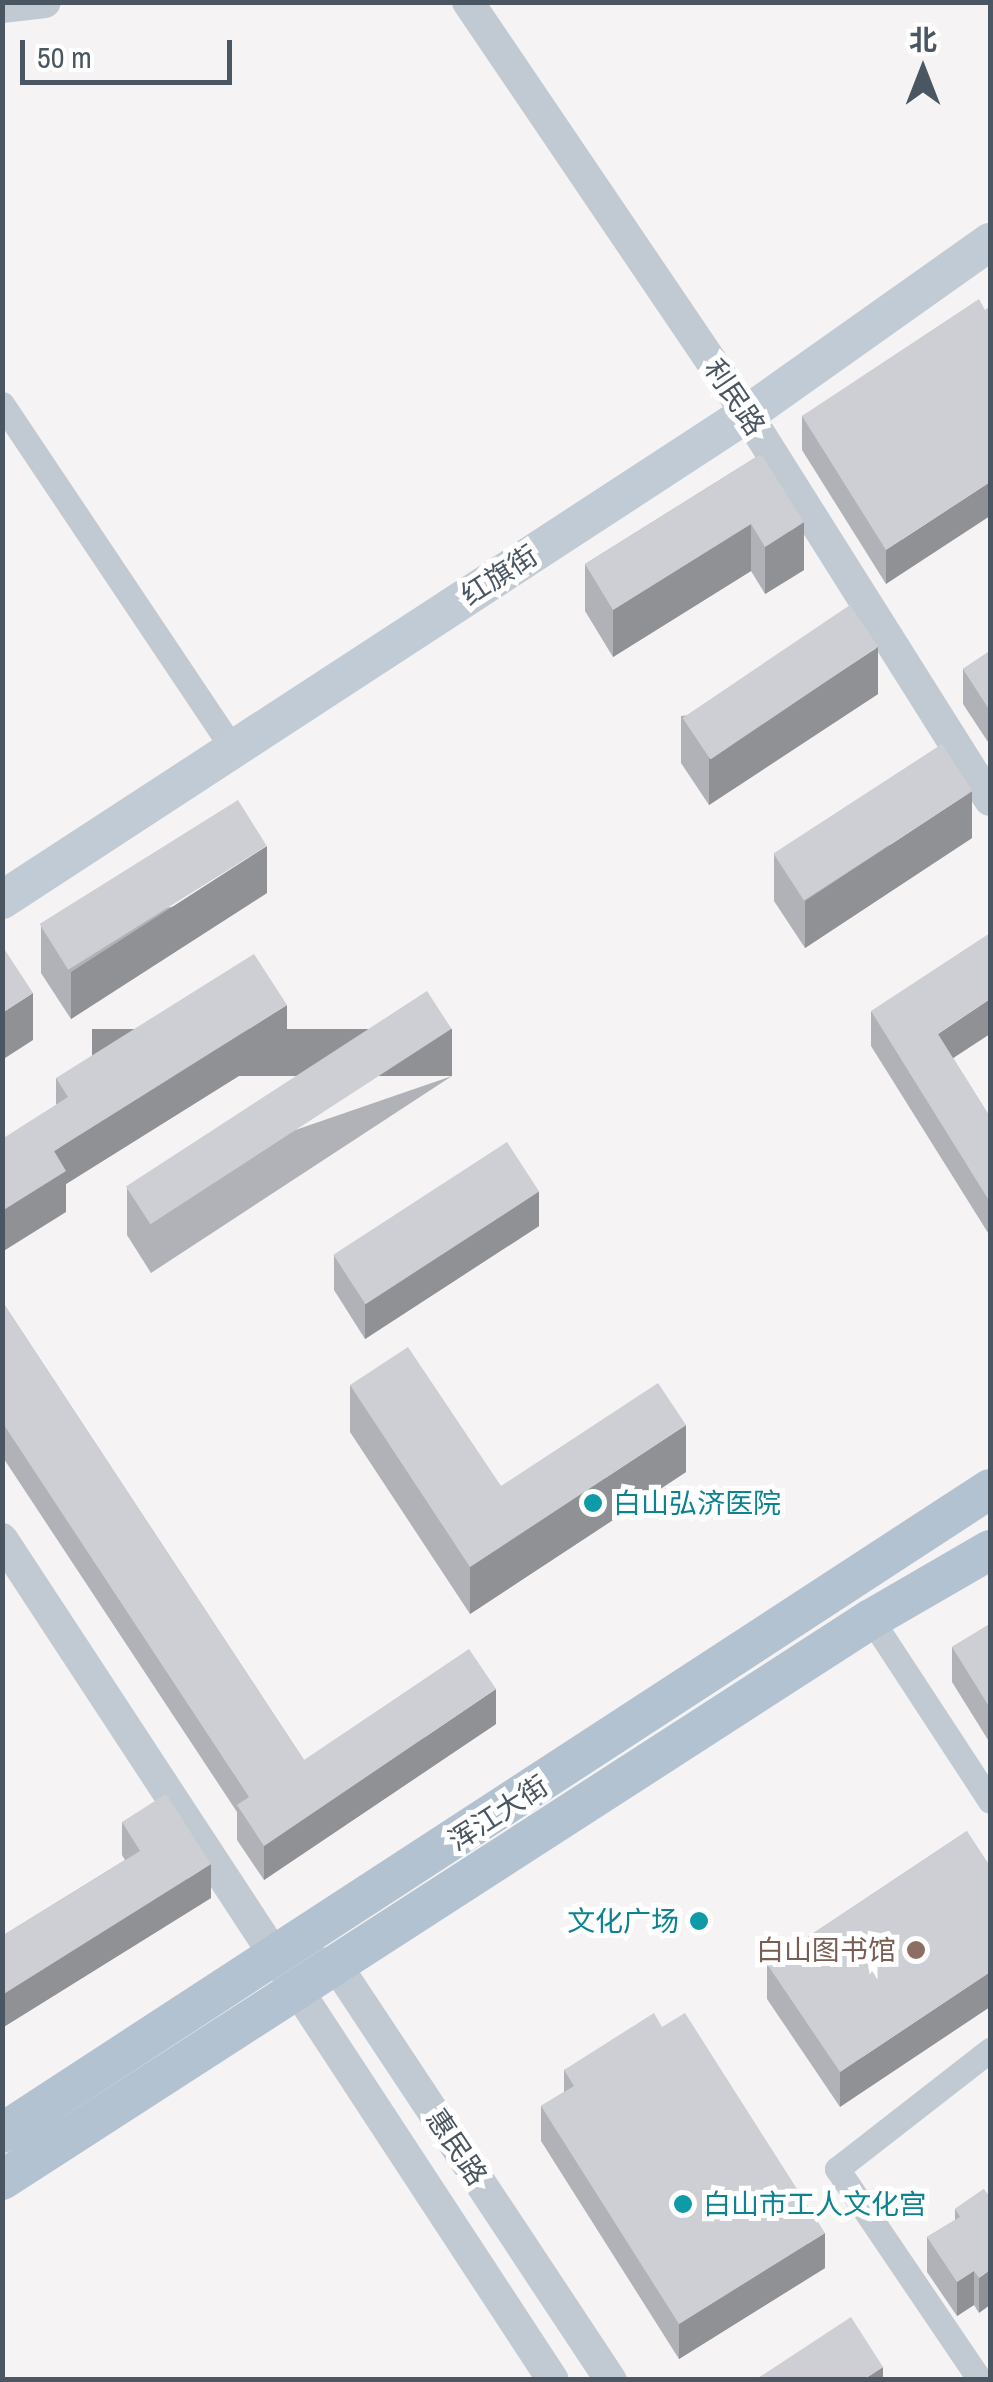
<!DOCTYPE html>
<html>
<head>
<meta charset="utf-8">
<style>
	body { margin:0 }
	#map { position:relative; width:993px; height:2382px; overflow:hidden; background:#f5f3f3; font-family:"Archivo Narrow","Noto Sans SC",sans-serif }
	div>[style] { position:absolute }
	.minor>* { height:25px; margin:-12.5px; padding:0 12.5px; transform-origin:12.5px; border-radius:12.5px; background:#c1cad2 }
	.tertiary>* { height:32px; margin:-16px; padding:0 16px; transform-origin:16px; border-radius:16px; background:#c1cad2 }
	.secondary>* { height:38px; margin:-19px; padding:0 19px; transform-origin:19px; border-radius:19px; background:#c1cbd6 }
	.primary>* { height:40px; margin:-20px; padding:0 20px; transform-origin:20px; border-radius:20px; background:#b3c2d1 }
	.wall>* { inset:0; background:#b0b2b7 }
	.shaded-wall>* { inset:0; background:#909195; transform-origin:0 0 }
	.building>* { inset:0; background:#cdcfd5; transform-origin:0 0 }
	.dots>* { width:28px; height:28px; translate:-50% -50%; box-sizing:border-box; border:5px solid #fff; border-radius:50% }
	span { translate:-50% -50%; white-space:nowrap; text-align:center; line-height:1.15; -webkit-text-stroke:10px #fff; paint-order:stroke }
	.street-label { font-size:28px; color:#4a5661 }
	.culture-label { font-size:28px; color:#0d838f }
	.left { translate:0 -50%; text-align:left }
	.right { translate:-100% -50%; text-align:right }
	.education-label { font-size:28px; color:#785e54 }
	.frame { position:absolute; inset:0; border:5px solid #4a5661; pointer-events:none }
	.north { position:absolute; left:873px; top:20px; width:100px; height:100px; -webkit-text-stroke:8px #fff; paint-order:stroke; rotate:0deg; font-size:28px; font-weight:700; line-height:40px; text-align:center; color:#4a5661 }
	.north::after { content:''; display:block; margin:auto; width:35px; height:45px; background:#4a5661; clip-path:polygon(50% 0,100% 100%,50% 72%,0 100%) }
	.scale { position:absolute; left:20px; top:40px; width:212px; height:45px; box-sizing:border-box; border:5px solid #4a5661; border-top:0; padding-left:12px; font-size:30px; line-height:35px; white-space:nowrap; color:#4a5661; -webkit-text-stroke:8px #fff; paint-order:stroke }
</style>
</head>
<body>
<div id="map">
	<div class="minor">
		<i style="left:2px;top:404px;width:415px;rotate:56.2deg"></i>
		<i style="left:871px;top:1619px;width:217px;rotate:56.8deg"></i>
		<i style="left:980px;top:2380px;width:255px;rotate:-124.1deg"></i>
		<i style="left:837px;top:2169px;width:194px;rotate:-37.9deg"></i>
	</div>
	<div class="tertiary">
		<i style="left:468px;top:2px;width:498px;rotate:55.9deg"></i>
		<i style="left:747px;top:414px;width:456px;rotate:57.8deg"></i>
		<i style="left:2px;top:7px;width:43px;rotate:-6.6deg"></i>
		<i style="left:2px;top:1539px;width:1005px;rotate:56.77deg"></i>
		<i style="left:311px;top:1962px;width:25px;rotate:7deg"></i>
		<i style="left:336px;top:1965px;width:498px;rotate:56.5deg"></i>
	</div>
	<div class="secondary">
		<i style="left:2px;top:900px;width:890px;rotate:-33.12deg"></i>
		<i style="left:747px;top:414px;width:298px;rotate:-35.3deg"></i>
	</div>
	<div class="primary">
		<i style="left:2px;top:2133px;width:1179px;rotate:-33.1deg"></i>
		<i style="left:2px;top:2180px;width:1034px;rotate:-32.85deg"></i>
		<i style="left:871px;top:1619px;width:138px;rotate:-30.1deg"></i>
	</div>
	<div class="wall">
		<i style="clip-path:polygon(985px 310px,886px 584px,802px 450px,802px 416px)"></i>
		<i style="clip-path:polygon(761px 454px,804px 570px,765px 594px,751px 571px,613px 657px,585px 611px,585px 564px)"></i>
		<i style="clip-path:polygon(990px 651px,990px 745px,963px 704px,963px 669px)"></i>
		<i style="clip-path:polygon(878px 694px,709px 805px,681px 763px,681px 716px)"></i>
		<i style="clip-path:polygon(972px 838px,805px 948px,774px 901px,774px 854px)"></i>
		<i style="clip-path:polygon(267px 893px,71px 1019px,41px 973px,41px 926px)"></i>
		<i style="clip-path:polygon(871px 1011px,953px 1058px,990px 1117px,990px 1236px,871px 1046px)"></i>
		<i style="clip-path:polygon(287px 1046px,66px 1184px,66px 1212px,56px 1105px,56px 1078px)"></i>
		<i style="clip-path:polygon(452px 1076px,151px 1273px,127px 1235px,127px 1188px)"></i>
		<i style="clip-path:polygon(539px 1226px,365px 1339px,334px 1290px,334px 1256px)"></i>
		<i style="clip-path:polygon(2px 1301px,304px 1760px,496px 1724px,264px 1880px,237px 1840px,237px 1812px,2px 1456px)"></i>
		<i style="clip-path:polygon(350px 1385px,501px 1486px,686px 1472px,470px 1614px,350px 1432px)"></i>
		<i style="clip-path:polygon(990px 1624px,990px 1743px,952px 1682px,952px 1647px)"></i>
		<i style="clip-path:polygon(122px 1822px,211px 1898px,2px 2028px,2px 1936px,125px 1860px,122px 1855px)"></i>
		<i style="clip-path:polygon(967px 1831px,840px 2107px,767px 1999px,767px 1964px)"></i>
		<i style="clip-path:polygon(662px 2027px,825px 2268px,679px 2359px,541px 2141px,541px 2106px,564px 2092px,564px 2070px)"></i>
		<i style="clip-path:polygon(984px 2189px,979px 2313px,974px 2305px,957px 2316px,927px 2272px,927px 2237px,955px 2220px,955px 2209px)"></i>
	</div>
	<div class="shaded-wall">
		<i style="clip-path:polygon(990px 482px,990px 516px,886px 584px,886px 550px)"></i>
		<i style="clip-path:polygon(804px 522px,804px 570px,765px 594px,765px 547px)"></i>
		<i style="clip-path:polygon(751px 524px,751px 571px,613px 657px,613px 610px)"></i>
		<i style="clip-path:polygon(878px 647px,878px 694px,709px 805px,709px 758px)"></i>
		<i style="clip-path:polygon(972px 791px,972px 838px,805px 948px,805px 901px)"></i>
		<i style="clip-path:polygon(267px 846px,267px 893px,71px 1019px,71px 972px)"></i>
		<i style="clip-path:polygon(33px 993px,33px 1040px,2px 1060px,2px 1013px)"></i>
		<i style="clip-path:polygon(990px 999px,990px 1034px,938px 1068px,938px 1034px)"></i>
		<i style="clip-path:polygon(287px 1005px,287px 1046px,66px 1184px,66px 1212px,2px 1252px,2px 1211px,54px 1151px)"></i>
		<i style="left:452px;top:1029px;width:47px;height:360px;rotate:90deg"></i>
		<i style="clip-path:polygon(539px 1191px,539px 1226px,365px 1339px,365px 1304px)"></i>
		<i style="clip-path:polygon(686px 1425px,686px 1472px,470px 1614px,470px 1567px)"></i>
		<i style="clip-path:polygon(496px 1689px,496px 1724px,264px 1880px,264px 1846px)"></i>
		<i style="clip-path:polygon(211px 1864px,211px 1898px,2px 2028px,2px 1995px)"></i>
		<i style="clip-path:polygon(990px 1972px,990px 2007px,840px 2107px,840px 2072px)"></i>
		<i style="clip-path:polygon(825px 2233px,825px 2268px,679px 2359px,679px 2324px)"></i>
		<i style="clip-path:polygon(990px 2270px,990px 2305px,979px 2313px,979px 2278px)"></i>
		<i style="clip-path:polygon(974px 2271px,974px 2305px,957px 2316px,957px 2282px)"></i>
		<i style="clip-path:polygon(883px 2367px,883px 2380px,863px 2380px)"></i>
	</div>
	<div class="building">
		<i style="clip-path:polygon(979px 299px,985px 310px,990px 306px,990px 482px,886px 550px,802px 416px)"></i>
		<i style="clip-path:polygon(761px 454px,804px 522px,765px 547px,751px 524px,613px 610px,585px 564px)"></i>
		<i style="left:850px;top:605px;width:50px;height:202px;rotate:56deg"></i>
		<i style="clip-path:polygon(990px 651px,990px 711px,963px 669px)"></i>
		<i style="left:942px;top:744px;width:56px;height:201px;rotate:57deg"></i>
		<i style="left:238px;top:800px;width:54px;height:234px;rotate:58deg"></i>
		<i style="clip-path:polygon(990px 933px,990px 999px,938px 1034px,990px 1117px,990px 1202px,871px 1011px)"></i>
		<i style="clip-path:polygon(3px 947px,33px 993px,2px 1013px,2px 948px)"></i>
		<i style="clip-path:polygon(254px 954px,287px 1005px,54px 1151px,66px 1171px,2px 1211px,2px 1139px,68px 1097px,56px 1078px)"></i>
		<i style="left:427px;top:991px;width:45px;height:359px;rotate:57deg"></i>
		<i style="left:507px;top:1142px;width:59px;height:207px;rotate:57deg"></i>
		<i style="clip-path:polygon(2px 1301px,304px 1760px,469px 1649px,496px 1689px,264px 1846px,237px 1805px,249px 1797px,2px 1422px)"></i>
		<i style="clip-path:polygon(408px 1347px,501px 1486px,658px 1383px,686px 1425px,470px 1567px,350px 1385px)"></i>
		<i style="clip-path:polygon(990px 1624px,990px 1708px,952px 1647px)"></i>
		<i style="clip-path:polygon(166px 1794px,211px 1864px,2px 1995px,2px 1936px,140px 1851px,122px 1822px)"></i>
		<i style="clip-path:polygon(967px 1831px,990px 1866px,990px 1972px,840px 2072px,767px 1964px)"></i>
		<i style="clip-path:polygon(654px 2013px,662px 2027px,685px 2013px,825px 2233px,679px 2324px,541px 2106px,574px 2086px,564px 2070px)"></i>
		<i style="clip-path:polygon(984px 2189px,990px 2197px,990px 2270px,979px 2278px,974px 2271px,957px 2282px,927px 2237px,960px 2217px,955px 2209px)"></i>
		<i style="clip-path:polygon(851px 2317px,883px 2367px,863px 2380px,755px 2380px)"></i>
	</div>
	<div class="dots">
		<i style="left:593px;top:1503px;background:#0f9aa8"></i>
		<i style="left:699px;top:1921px;background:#0f9aa8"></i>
		<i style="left:916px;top:1950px;background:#8d6e63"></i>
		<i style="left:683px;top:2204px;background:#0f9aa8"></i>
	</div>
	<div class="street-label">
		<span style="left:735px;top:397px;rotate:56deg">利民路</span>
		<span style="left:499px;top:575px;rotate:-33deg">红旗街</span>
		<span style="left:498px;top:1813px;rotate:-33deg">浑江大街</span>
		<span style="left:457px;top:2147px;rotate:56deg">惠民路</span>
	</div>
	<div class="culture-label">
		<span class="left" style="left:613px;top:1503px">白山弘济医院</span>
		<span class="right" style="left:679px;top:1921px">文化广场</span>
		<span class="left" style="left:703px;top:2204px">白山市工人文化宫</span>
	</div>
	<div class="education-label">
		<span class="right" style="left:896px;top:1950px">白山图书馆</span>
	</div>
	<div class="frame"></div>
	<div class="north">北</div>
	<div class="scale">50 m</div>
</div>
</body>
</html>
